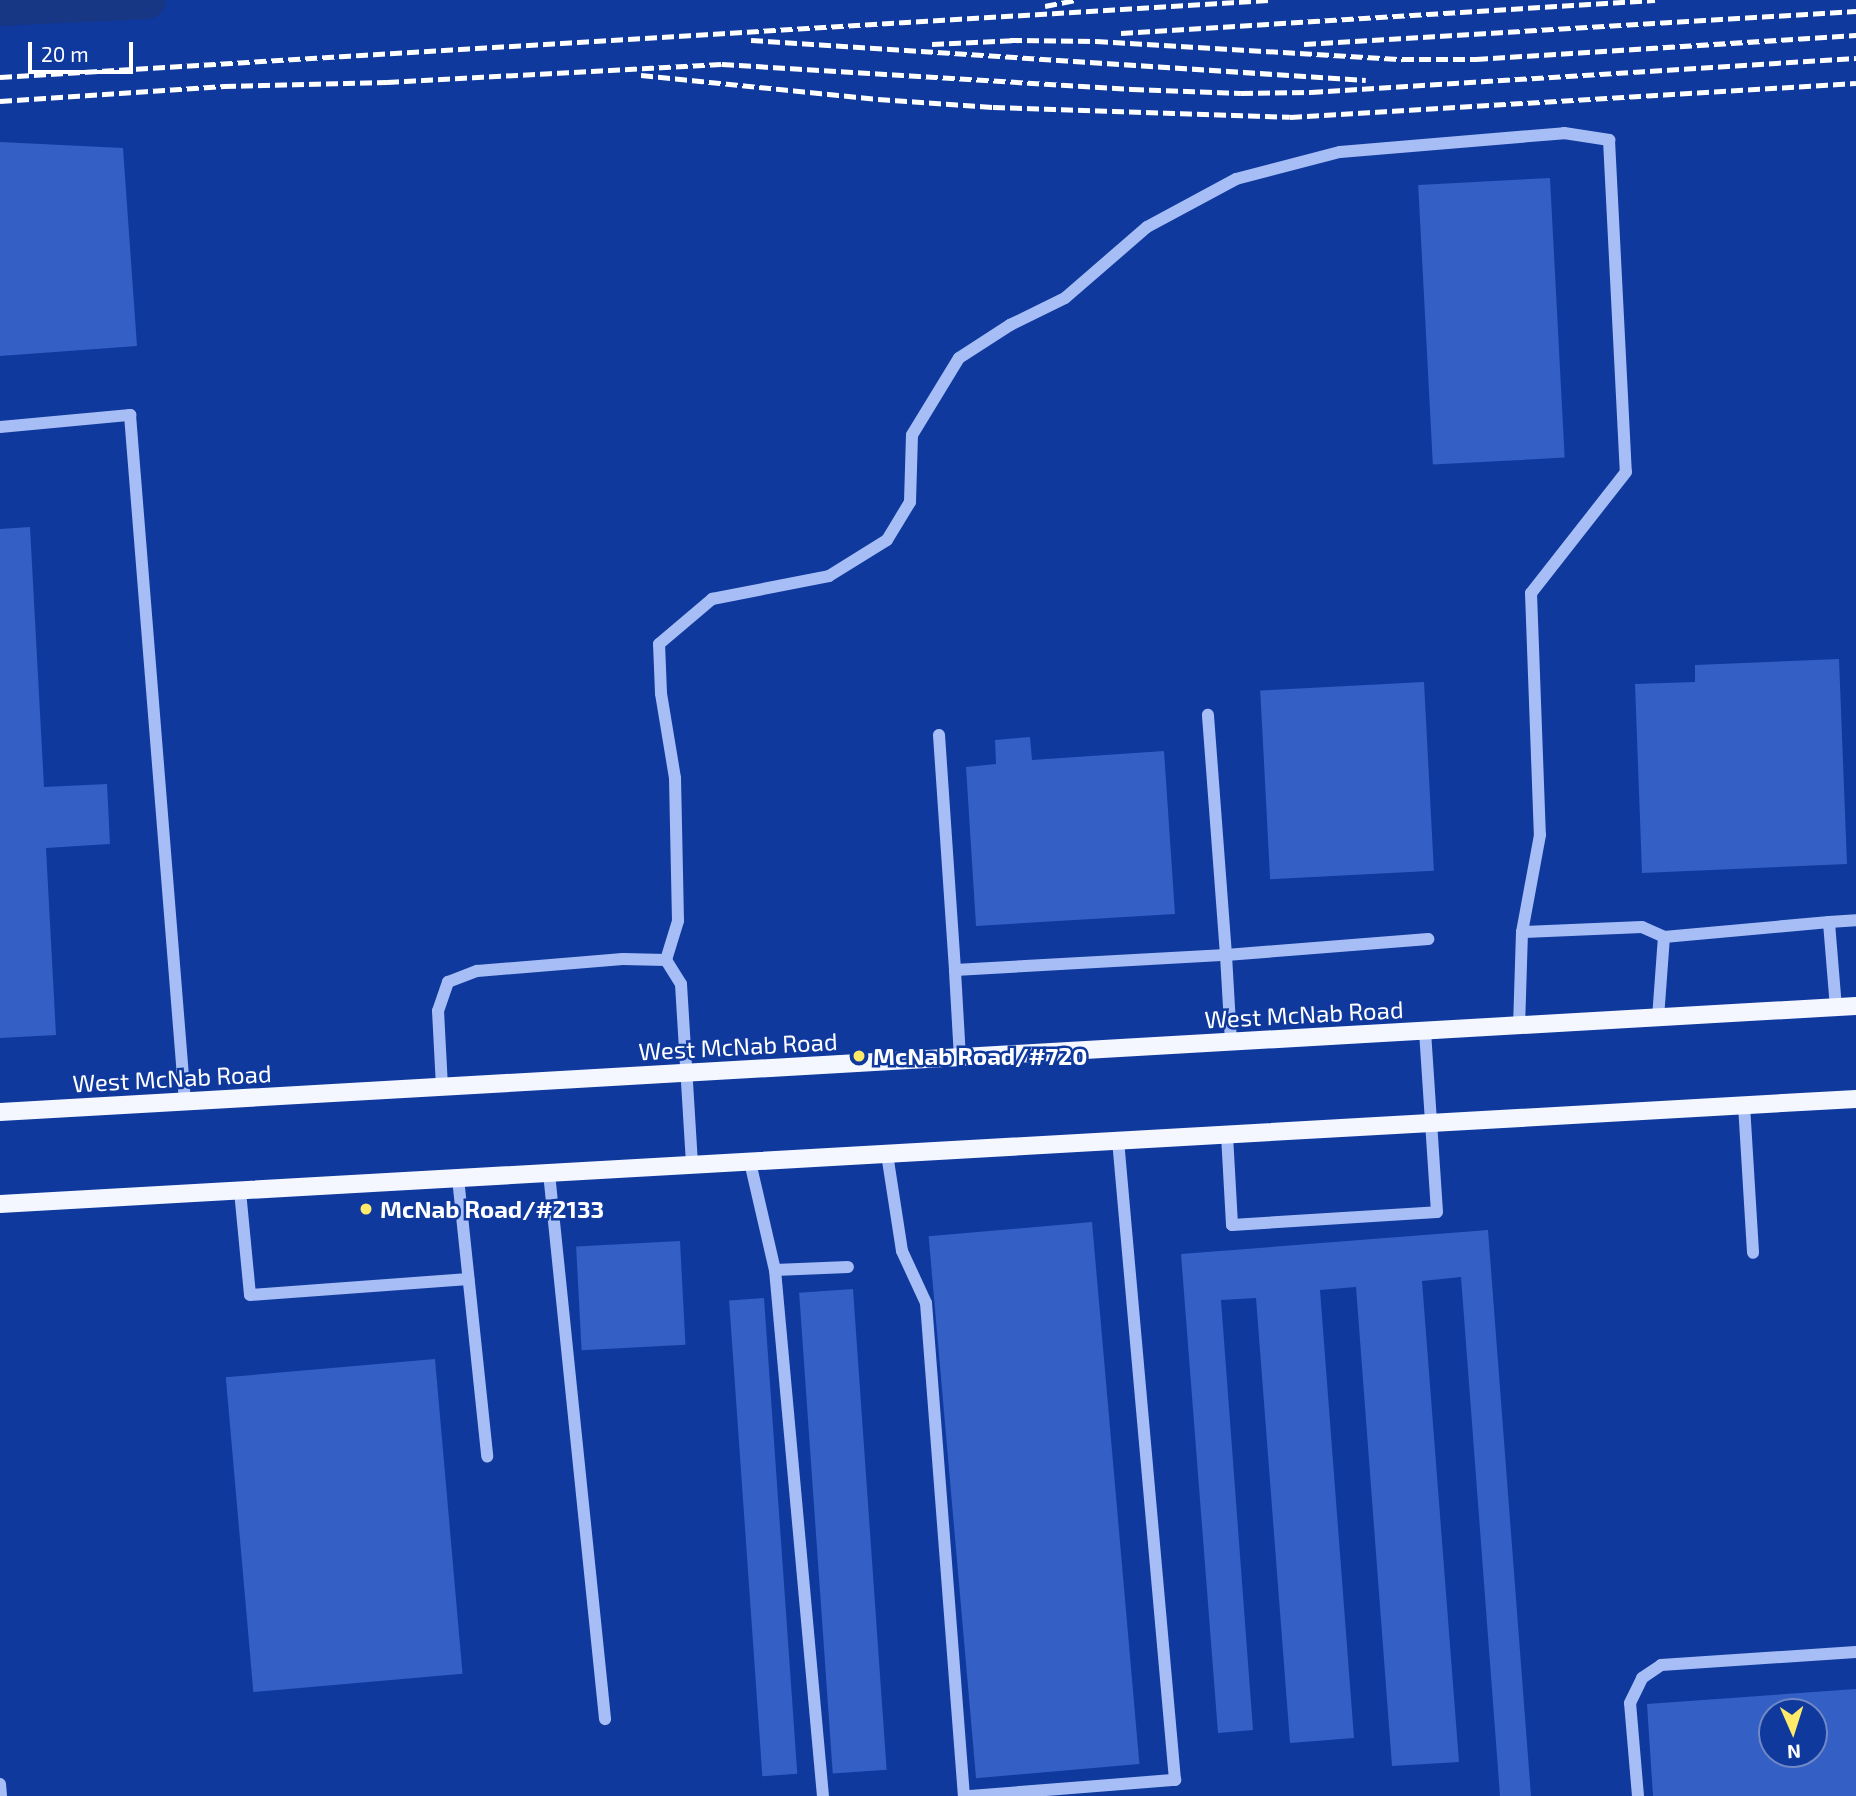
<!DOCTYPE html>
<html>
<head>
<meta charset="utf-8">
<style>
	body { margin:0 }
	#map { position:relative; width:1856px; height:1796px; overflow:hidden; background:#10399e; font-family:"Exo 2",sans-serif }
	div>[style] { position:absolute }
	.canal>* { height:37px; margin:-18.5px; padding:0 18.5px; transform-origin:18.5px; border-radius:18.5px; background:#173684 }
	.building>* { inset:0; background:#345fc4; transform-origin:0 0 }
	.minor>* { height:12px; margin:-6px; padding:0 6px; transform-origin:6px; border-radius:6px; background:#a6bef5 }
	.major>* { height:18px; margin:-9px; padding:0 9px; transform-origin:9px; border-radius:9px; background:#f4f7ff }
	.rail>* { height:5px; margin-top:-2.5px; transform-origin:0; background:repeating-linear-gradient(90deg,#fff 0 12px,transparent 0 17px) }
	.dots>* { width:19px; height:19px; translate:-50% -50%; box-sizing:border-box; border:4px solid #10399e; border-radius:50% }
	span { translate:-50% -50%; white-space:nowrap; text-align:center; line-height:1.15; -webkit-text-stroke:5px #10399e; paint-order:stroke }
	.street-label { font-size:24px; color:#fff }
	.poi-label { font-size:24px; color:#fff; font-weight:700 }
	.left { translate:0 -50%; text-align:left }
	.north { position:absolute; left:1758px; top:1698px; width:70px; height:70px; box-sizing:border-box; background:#10399e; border:2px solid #7088c5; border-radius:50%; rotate:177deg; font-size:19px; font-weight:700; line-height:28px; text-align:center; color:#fff }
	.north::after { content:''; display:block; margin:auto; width:24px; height:32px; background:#ffea6a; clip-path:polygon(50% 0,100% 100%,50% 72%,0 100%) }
	.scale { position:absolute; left:28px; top:42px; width:105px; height:32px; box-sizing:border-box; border:4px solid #fff; border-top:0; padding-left:9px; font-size:21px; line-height:24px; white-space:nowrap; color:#fff; -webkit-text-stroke:5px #10399e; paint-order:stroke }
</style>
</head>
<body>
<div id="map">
	<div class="canal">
		<i style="left:0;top:7px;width:147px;rotate:-2.7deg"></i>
	</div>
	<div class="building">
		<i style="clip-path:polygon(0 142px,123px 148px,137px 346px,0 356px)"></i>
		<i style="left:1550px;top:178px;width:280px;height:132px;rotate:87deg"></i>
		<i style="clip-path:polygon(30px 527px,44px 787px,107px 784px,110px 844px,46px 848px,56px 1035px,0 1038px,0 529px)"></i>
		<i style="clip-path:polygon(1839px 659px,1847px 864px,1642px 873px,1635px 684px,1695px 682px,1695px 665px)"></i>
		<i style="left:1424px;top:682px;width:189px;height:164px;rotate:87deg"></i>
		<i style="clip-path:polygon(1030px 737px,1032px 760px,1164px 751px,1175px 914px,976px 926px,966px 767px,996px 764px,995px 740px)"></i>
		<i style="left:1092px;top:1222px;width:544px;height:164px;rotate:85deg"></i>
		<i style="clip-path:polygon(1488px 1230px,1531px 1796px,1500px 1796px,1461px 1277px,1422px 1281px,1459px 1762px,1392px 1766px,1356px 1287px,1320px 1290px,1354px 1738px,1290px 1743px,1256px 1298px,1221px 1300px,1253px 1730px,1218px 1733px,1181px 1254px)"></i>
		<i style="left:680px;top:1241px;width:104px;height:104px;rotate:87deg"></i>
		<i style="left:853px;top:1289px;width:482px;height:54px;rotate:86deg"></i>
		<i style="left:764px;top:1298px;width:477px;height:35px;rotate:86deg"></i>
		<i style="left:435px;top:1359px;width:316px;height:210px;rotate:85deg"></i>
		<i style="clip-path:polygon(evenodd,1856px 1689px,1856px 1796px,1653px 1796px,1647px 1704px,1856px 1689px,1772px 1712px,1814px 1712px,1814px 1754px,1772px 1754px,1772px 1712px)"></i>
	</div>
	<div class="minor">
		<i style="left:0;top:427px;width:131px;rotate:-5.3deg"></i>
		<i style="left:130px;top:415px;width:689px;rotate:85.42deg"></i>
		<i style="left:939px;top:735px;width:236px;rotate:86.1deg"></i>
		<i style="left:1522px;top:932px;width:120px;rotate:-2.4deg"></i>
		<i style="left:1642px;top:927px;width:24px;rotate:24deg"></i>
		<i style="left:666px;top:960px;width:41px;rotate:-72.9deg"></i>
		<i style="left:678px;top:921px;width:143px;rotate:-91.2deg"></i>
		<i style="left:675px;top:778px;width:86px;rotate:-99.4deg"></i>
		<i style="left:661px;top:693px;width:49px;rotate:-92.3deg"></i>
		<i style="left:659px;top:644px;width:70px;rotate:-40.3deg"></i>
		<i style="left:712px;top:599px;width:119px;rotate:-11.1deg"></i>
		<i style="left:829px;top:576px;width:68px;rotate:-31.8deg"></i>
		<i style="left:887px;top:540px;width:44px;rotate:-58.8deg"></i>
		<i style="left:910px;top:502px;width:67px;rotate:-88.3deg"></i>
		<i style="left:912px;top:435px;width:90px;rotate:-58.6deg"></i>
		<i style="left:959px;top:358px;width:61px;rotate:-32.9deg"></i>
		<i style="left:1010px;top:325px;width:61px;rotate:-26.1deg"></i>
		<i style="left:1065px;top:298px;width:108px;rotate:-40.9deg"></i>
		<i style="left:1147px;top:227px;width:101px;rotate:-28.3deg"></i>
		<i style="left:1236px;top:179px;width:107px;rotate:-14.6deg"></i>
		<i style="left:1340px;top:152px;width:225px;rotate:-4.8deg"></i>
		<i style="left:1564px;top:133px;width:46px;rotate:8.8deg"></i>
		<i style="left:1609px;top:140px;width:332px;rotate:87.1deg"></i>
		<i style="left:1626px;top:472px;width:154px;rotate:128.1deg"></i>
		<i style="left:1531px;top:593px;width:242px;rotate:87.9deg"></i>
		<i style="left:1540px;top:835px;width:99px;rotate:100.5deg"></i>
		<i style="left:1522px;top:932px;width:94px;rotate:91.8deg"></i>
		<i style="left:1836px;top:1008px;width:86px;rotate:-94.7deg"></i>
		<i style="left:1829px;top:922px;width:27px;rotate:-4deg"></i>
		<i style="left:1658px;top:1018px;width:81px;rotate:-85.8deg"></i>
		<i style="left:1664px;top:937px;width:166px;rotate:-5.2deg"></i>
		<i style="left:1231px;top:1042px;width:87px;rotate:-93.3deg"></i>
		<i style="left:1226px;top:955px;width:203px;rotate:-4.5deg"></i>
		<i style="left:960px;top:1058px;width:88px;rotate:-93.3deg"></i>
		<i style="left:955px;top:970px;width:271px;rotate:-3.2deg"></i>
		<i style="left:1226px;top:955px;width:241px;rotate:-94.3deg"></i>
		<i style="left:442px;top:1087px;width:76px;rotate:-93deg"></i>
		<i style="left:438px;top:1011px;width:31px;rotate:-71deg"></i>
		<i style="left:448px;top:982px;width:31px;rotate:-21deg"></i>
		<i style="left:477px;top:971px;width:146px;rotate:-4.7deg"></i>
		<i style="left:623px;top:959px;width:43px;rotate:1.3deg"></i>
		<i style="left:666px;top:960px;width:28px;rotate:58deg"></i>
		<i style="left:681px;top:984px;width:181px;rotate:86.5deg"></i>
		<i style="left:1744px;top:1105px;width:148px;rotate:86.5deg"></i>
		<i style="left:1227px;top:1135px;width:90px;rotate:86.8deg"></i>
		<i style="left:1232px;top:1225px;width:205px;rotate:-3.6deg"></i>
		<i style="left:1437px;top:1212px;width:180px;rotate:-93.8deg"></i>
		<i style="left:887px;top:1154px;width:98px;rotate:81.2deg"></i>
		<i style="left:902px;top:1251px;width:57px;rotate:65.2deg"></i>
		<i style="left:926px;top:1303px;width:494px;rotate:85.6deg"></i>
		<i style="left:750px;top:1162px;width:111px;rotate:77deg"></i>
		<i style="left:775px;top:1270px;width:528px;rotate:84.79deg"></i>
		<i style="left:549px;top:1173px;width:549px;rotate:84.14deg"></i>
		<i style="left:458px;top:1178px;width:280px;rotate:84deg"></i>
		<i style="left:240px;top:1191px;width:104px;rotate:84.5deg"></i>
		<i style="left:250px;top:1295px;width:219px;rotate:-4.2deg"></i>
		<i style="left:775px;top:1270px;width:73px;rotate:-2.4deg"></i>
		<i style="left:0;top:1784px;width:12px;rotate:85deg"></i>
		<i style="left:970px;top:1796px;width:206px;rotate:-4.5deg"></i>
		<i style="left:1175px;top:1780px;width:643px;rotate:-95.09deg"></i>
		<i style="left:1638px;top:1796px;width:93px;rotate:-94.9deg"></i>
		<i style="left:1630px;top:1703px;width:28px;rotate:-64deg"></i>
		<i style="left:1642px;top:1678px;width:23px;rotate:-34deg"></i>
		<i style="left:1661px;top:1665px;width:195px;rotate:-3.8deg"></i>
	</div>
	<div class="major">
		<i style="left:0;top:1112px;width:1859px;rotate:-3.27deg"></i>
		<i style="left:0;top:1204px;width:1859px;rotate:-3.24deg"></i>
	</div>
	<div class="rail">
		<i style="left:1045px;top:6px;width:31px;rotate:-11deg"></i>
		<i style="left:1121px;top:33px;width:535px;rotate:-3.54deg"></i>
		<i style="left:751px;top:40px;width:616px;rotate:3.72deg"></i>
		<i style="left:1010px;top:40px;width:86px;rotate:0.7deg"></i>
		<i style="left:1096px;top:41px;width:307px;rotate:3.4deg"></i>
		<i style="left:1402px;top:59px;width:74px"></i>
		<i style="left:1476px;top:59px;width:381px;rotate:-3.6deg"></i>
		<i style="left:932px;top:44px;width:88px;rotate:-2.6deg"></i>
		<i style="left:1304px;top:44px;width:553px;rotate:-3.42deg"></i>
		<i style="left:641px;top:75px;width:238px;rotate:5.8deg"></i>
		<i style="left:878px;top:99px;width:115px;rotate:4deg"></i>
		<i style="left:993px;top:107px;width:297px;rotate:1.9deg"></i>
		<i style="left:1290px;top:117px;width:567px;rotate:-3.44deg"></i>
		<i style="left:0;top:77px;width:1271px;rotate:-3.47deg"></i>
		<i style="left:0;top:101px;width:225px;rotate:-3.8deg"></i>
		<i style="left:224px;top:86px;width:163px;rotate:-1.4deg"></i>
		<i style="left:387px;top:82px;width:335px;rotate:-3.1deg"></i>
		<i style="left:722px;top:64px;width:411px;rotate:3.5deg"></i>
		<i style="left:1132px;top:89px;width:109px;rotate:2.1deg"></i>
		<i style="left:1241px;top:93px;width:70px;rotate:-0.8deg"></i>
		<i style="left:1311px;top:92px;width:546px;rotate:-3.57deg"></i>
	</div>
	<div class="dots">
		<i style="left:859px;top:1056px;background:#ffea6a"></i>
		<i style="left:366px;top:1209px;background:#ffea6a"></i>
	</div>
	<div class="street-label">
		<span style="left:1304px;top:1014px;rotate:-3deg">West McNab Road</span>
		<span style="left:738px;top:1046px;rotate:-3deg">West McNab Road</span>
		<span style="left:172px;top:1078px;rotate:-3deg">West McNab Road</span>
	</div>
	<div class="poi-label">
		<span class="left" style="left:873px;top:1056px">McNab Road/#720</span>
		<span class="left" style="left:380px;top:1209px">McNab Road/#2133</span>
	</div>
	<div class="north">N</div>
	<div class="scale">20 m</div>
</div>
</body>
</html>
